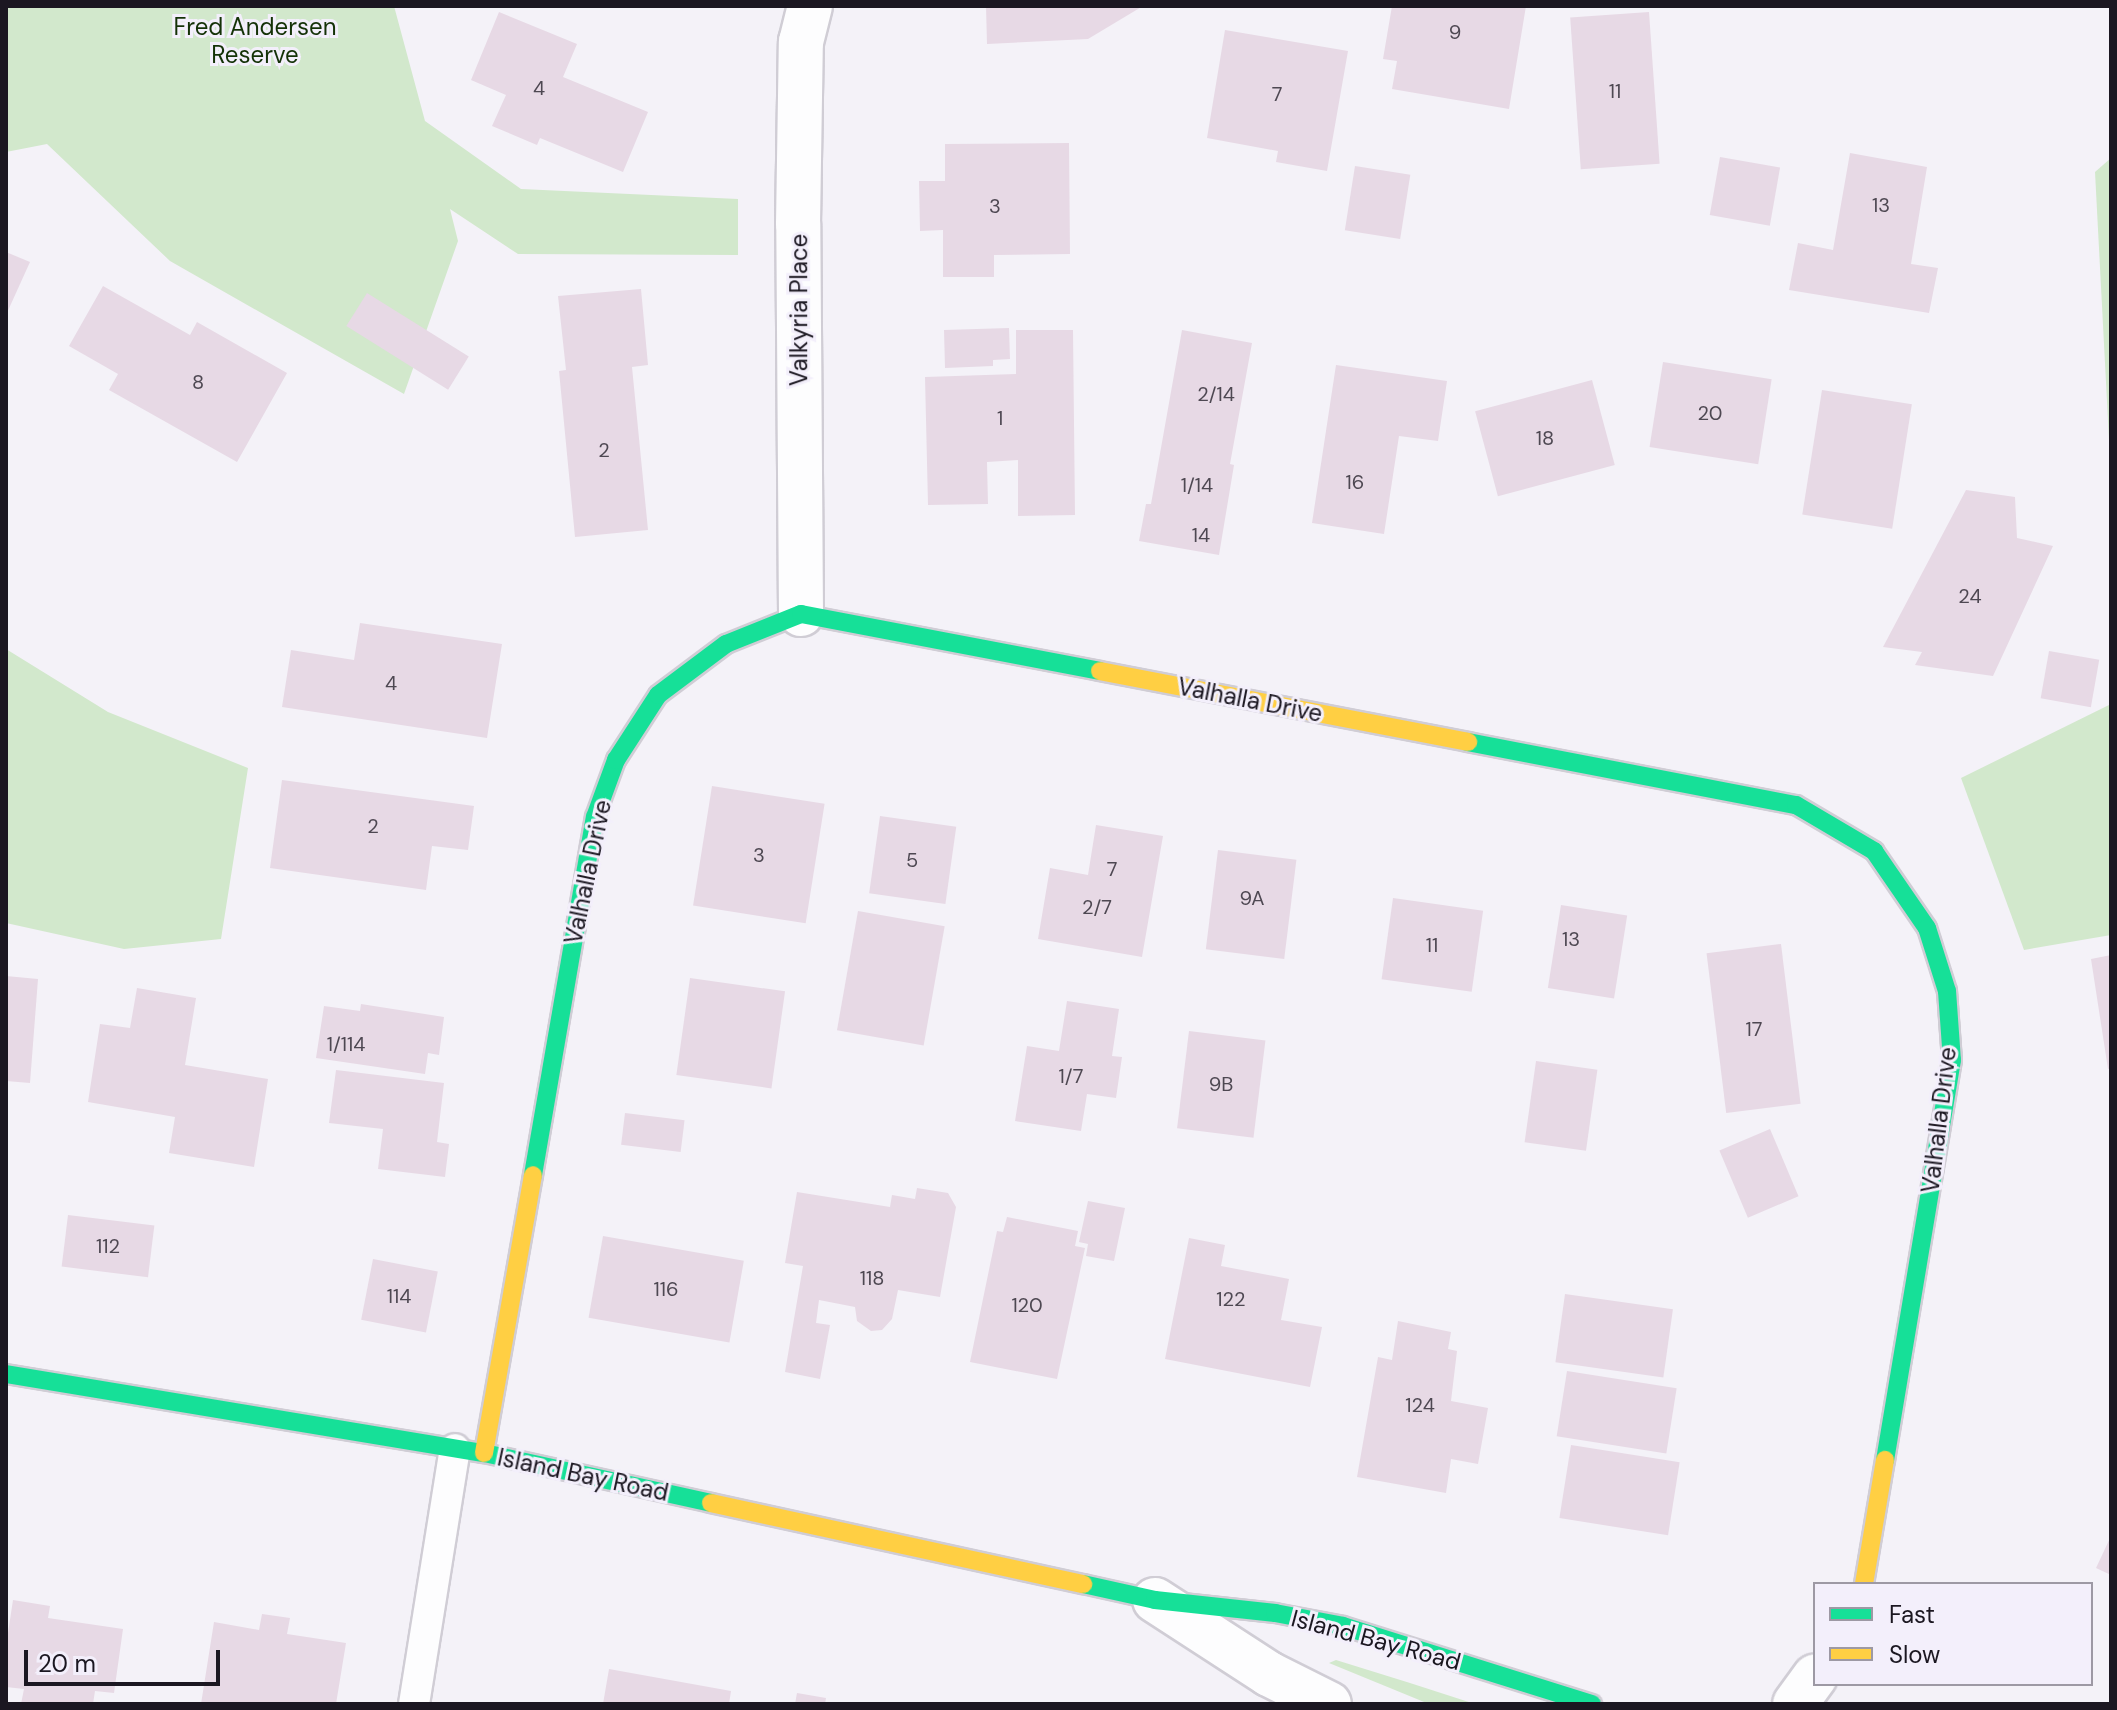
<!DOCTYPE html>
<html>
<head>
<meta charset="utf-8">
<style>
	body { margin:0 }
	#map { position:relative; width:2117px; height:1710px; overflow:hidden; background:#f4f2f8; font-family:"DM Sans",sans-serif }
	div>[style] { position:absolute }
	.green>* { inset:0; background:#d2e8cc }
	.building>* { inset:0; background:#e7d9e5; transform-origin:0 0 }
	.roads { filter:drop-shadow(2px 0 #d0cdd5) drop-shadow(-2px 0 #d0cdd5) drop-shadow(0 2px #d0cdd5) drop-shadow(0 -2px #d0cdd5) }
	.lane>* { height:30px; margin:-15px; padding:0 15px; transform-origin:15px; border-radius:15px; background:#fdfdfe }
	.street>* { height:44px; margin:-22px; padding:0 22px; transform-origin:22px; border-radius:22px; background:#fdfdfe }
	.fast>* { height:18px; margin:-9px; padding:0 9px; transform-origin:9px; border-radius:9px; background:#16e098 }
	.slow>* { height:18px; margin:-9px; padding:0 9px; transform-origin:9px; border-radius:9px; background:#ffcf43 }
	span { translate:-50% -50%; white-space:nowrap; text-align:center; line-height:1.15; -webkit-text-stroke:6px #f3effb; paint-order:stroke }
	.number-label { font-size:20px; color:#4e4852 }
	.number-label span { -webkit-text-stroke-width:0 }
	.park-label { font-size:24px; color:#143207 }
	.street-label { font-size:24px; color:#1b1721 }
	.frame { position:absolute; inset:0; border:8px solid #1b1721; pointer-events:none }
	.legend { position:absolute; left:1813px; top:1582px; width:280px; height:104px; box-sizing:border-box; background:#f3effb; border:2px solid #9d99a4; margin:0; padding:10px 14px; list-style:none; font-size:24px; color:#1b1721 }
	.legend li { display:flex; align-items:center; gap:16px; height:40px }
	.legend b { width:40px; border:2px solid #9d99a4 }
	.scale { position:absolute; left:24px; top:1650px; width:196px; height:36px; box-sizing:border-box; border:4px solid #1b1721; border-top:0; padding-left:10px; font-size:24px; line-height:28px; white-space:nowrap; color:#1b1721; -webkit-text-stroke:6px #f3effb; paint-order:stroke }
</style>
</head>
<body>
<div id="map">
	<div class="green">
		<i style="clip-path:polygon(6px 6px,394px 6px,425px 121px,521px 189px,738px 199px,738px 255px,518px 254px,450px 209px,458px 241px,404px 394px,170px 261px,47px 144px,6px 152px)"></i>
		<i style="clip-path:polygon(2111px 158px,2111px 478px,2095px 172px)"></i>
		<i style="clip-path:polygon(6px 649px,108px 712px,248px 768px,221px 939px,124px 949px,6px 923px)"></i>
		<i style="clip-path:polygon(2111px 704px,2111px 935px,2024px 950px,1961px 778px)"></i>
		<i style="clip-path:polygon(1336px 1660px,1410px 1683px,1475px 1704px,1429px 1704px,1329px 1663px)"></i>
	</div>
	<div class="building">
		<i style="clip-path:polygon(986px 6px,1143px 6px,1088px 39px,987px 44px)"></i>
		<i style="clip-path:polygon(1392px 6px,1526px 6px,1509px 109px,1392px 89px,1397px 61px,1383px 59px)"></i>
		<i style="clip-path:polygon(499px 12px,577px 44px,563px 77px,648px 112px,623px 172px,540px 138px,537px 145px,492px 126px,506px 95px,471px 80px)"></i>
		<i style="left:1649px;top:12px;width:152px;height:79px;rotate:86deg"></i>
		<i style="clip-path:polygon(1225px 30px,1348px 51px,1327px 171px,1276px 162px,1278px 151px,1207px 138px)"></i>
		<i style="clip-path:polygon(1069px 143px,1070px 254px,994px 255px,994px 277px,943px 277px,943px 230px,920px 231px,919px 181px,945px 181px,945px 144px)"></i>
		<i style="clip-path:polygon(1850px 153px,1927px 167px,1911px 264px,1938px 268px,1929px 313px,1789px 290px,1798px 243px,1833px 250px)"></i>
		<i style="left:1720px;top:157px;width:61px;height:59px;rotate:10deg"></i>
		<i style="left:1355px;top:166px;width:56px;height:65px;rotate:9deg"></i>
		<i style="clip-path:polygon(6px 252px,30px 262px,6px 315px)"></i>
		<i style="clip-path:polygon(103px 286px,190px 335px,197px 322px,287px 373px,237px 462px,109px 390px,118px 374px,69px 346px)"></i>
		<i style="clip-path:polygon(641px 289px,648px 365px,632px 367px,648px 530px,575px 537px,559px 371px,566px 370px,558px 296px)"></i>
		<i style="left:367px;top:293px;width:120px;height:39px;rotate:32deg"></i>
		<i style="clip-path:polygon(1009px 328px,1010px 359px,993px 360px,993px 366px,945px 368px,944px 330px)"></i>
		<i style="clip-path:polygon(1016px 330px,1073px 330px,1075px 515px,1018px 516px,1018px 460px,987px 462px,988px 504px,928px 505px,925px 377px,1016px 374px)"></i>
		<i style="clip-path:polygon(1182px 330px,1252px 343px,1230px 464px,1234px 465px,1219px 555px,1139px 541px,1146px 504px,1151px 504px)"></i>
		<i style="left:1663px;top:362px;width:110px;height:86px;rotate:9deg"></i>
		<i style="clip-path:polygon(1336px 365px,1447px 381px,1438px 441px,1399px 436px,1384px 534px,1312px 523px)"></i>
		<i style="left:1592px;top:380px;width:88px;height:121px;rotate:75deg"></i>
		<i style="left:1822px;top:390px;width:91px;height:126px;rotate:9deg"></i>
		<i style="clip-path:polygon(1966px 490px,2015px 497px,2017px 538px,2053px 546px,1993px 676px,1915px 665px,1922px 652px,1883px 647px)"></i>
		<i style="clip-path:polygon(360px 623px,502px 644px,487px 738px,282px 707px,291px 650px,354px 660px)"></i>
		<i style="left:2049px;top:651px;width:51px;height:48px;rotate:10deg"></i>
		<i style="clip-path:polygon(282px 780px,474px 806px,468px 850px,432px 846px,426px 890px,270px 868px)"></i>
		<i style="left:712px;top:786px;width:114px;height:121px;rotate:9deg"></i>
		<i style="left:880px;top:816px;width:77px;height:78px;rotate:8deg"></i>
		<i style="clip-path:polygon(1096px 825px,1163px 836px,1142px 957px,1038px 939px,1050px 868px,1088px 875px)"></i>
		<i style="left:1218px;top:850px;width:79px;height:100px;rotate:7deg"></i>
		<i style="left:1393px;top:898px;width:91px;height:82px;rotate:8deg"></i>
		<i style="left:1561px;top:905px;width:67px;height:84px;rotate:9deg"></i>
		<i style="left:858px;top:911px;width:88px;height:121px;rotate:10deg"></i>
		<i style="left:1781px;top:944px;width:161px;height:75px;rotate:83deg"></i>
		<i style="clip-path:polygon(2111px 955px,2111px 1068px,2108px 1069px,2091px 959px)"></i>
		<i style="clip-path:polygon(6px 976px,38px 979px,30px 1083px,6px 1081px)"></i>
		<i style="left:690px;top:978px;width:96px;height:98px;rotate:8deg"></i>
		<i style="clip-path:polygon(137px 988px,196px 998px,185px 1065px,268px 1079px,254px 1167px,169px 1153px,175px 1117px,88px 1102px,100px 1024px,130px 1028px)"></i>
		<i style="clip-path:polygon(1067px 1001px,1119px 1009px,1112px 1056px,1122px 1057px,1116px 1098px,1087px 1094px,1081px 1131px,1015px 1121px,1027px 1046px,1059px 1051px)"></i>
		<i style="clip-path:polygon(361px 1004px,444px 1017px,439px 1055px,428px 1053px,425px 1074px,316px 1058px,324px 1006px,360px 1011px)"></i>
		<i style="left:1189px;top:1031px;width:77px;height:98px;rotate:7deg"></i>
		<i style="left:1536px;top:1061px;width:62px;height:82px;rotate:8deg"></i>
		<i style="clip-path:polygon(336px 1070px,444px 1083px,437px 1142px,449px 1144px,445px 1177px,378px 1169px,383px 1129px,329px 1123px)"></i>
		<i style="left:625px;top:1113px;width:60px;height:32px;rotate:7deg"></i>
		<i style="left:1770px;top:1129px;width:73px;height:55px;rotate:67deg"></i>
		<i style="clip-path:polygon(917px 1188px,948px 1193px,956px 1207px,940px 1297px,898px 1290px,892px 1319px,882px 1330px,871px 1331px,857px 1321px,855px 1307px,819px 1300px,816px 1323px,830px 1325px,820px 1379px,785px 1372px,803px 1266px,785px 1263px,797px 1192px,890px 1207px,892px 1195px,915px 1199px)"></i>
		<i style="clip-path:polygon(1088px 1201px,1125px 1208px,1114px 1261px,1086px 1256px,1088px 1244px,1079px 1242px)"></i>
		<i style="left:68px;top:1215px;width:87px;height:52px;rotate:7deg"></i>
		<i style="clip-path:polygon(1007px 1217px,1078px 1231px,1075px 1246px,1085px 1248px,1057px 1379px,970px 1362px,997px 1231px,1003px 1232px)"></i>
		<i style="left:603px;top:1236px;width:143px;height:83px;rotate:10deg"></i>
		<i style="clip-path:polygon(1189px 1238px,1225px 1245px,1221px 1266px,1289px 1279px,1281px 1320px,1322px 1327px,1310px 1387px,1165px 1359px)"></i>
		<i style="left:373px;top:1259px;width:66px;height:62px;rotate:11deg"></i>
		<i style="left:1565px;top:1294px;width:109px;height:69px;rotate:8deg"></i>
		<i style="clip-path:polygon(1398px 1321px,1451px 1332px,1448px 1349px,1457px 1351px,1451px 1401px,1488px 1408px,1478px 1464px,1451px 1459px,1446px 1493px,1357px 1477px,1378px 1357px,1392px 1360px)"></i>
		<i style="left:1567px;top:1371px;width:111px;height:66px;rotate:9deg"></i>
		<i style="left:1571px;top:1445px;width:110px;height:74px;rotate:9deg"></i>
		<i style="clip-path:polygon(2111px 1536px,2111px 1575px,2096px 1568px)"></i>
		<i style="clip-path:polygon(13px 1600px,50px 1606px,48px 1618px,123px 1629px,114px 1693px,95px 1691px,93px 1704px,21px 1704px,24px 1689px,6px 1687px,6px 1646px)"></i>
		<i style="clip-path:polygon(262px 1614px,290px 1618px,287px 1634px,346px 1643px,336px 1704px,201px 1704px,214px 1622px,259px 1630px)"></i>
		<i style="clip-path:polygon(609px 1669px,731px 1691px,729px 1704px,603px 1704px)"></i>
		<i style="clip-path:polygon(797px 1693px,826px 1698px,825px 1704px,795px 1704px)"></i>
	</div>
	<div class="roads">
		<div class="lane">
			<i style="left:414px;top:1704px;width:258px;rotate:-80.9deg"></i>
		</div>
		<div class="street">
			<i style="left:801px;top:614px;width:390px;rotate:-90.4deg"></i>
			<i style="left:798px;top:224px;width:182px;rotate:-89.1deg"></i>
			<i style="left:801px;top:42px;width:37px;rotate:-76deg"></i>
			<i style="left:1155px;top:1600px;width:136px;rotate:33deg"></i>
			<i style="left:1269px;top:1674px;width:67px;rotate:26.6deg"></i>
			<i style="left:1795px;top:1704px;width:34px;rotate:-54deg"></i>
		</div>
		<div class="fast">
			<i style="left:1468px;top:742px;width:334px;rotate:10.9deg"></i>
			<i style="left:1796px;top:805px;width:91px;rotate:30.5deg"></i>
			<i style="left:1874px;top:851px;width:93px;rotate:55.5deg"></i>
			<i style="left:1927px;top:928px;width:66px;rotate:72.4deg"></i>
			<i style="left:1947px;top:991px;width:69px;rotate:85.9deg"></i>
			<i style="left:1952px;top:1060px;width:406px;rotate:99.5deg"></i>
			<i style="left:533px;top:1175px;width:363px;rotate:-80.2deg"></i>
			<i style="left:595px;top:817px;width:61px;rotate:-69.8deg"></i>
			<i style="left:616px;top:760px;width:77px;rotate:-57.1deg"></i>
			<i style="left:658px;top:695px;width:85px;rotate:-36.9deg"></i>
			<i style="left:726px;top:644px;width:81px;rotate:-21.8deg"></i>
			<i style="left:801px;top:614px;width:304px;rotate:10.8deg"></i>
			<i style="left:6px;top:1374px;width:484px;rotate:9.4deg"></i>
			<i style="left:484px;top:1453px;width:232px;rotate:12.4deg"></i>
			<i style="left:1083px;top:1584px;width:74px;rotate:12.5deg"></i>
			<i style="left:1155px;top:1600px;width:121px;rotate:6.2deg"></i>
			<i style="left:1275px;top:1613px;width:69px;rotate:10.8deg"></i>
			<i style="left:1343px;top:1626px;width:261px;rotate:17.4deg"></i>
		</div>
		<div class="slow">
			<i style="left:1100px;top:671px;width:375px;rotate:10.9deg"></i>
			<i style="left:484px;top:1453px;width:282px;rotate:-80deg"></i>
			<i style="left:711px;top:1503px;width:381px;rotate:12.3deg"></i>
			<i style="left:1864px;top:1584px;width:126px;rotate:-80.4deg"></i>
		</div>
	</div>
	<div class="number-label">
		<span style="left:1455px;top:32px">9</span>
		<span style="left:539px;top:88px">4</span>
		<span style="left:1615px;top:91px">11</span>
		<span style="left:1277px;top:94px">7</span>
		<span style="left:1881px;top:205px">13</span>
		<span style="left:995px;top:206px">3</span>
		<span style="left:198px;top:382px">8</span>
		<span style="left:1216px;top:394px">2/14</span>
		<span style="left:1710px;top:413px">20</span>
		<span style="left:1000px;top:418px">1</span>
		<span style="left:1545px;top:438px">18</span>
		<span style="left:604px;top:450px">2</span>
		<span style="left:1355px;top:482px">16</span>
		<span style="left:1197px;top:485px">1/14</span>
		<span style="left:1201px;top:535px">14</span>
		<span style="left:1970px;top:596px">24</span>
		<span style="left:391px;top:683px">4</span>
		<span style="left:373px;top:826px">2</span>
		<span style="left:759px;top:855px">3</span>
		<span style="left:912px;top:860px">5</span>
		<span style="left:1112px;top:869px">7</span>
		<span style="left:1252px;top:898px">9A</span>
		<span style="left:1097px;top:907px">2/7</span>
		<span style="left:1571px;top:939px">13</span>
		<span style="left:1432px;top:945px">11</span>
		<span style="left:1754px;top:1029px">17</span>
		<span style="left:346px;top:1044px">1/114</span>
		<span style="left:1071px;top:1076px">1/7</span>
		<span style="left:1221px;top:1084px">9B</span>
		<span style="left:108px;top:1246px">112</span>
		<span style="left:872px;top:1278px">118</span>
		<span style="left:666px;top:1289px">116</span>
		<span style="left:399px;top:1296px">114</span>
		<span style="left:1231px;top:1299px">122</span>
		<span style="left:1027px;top:1305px">120</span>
		<span style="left:1420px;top:1405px">124</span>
	</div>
	<div class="park-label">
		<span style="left:255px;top:41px">Fred Andersen<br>Reserve</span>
	</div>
	<div class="street-label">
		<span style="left:799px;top:310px;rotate:-90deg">Valkyria Place</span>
		<span style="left:1250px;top:700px;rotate:11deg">Valhalla Drive</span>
		<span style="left:588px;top:872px;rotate:-78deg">Valhalla Drive</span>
		<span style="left:1939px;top:1120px;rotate:-83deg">Valhalla Drive</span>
		<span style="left:583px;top:1475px;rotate:12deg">Island Bay Road</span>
		<span style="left:1376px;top:1640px;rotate:15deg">Island Bay Road</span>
	</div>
	<div class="frame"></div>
	<ul class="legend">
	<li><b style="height:10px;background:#16e098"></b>Fast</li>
	<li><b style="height:10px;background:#ffcf43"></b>Slow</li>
	</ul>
	<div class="scale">20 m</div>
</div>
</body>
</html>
